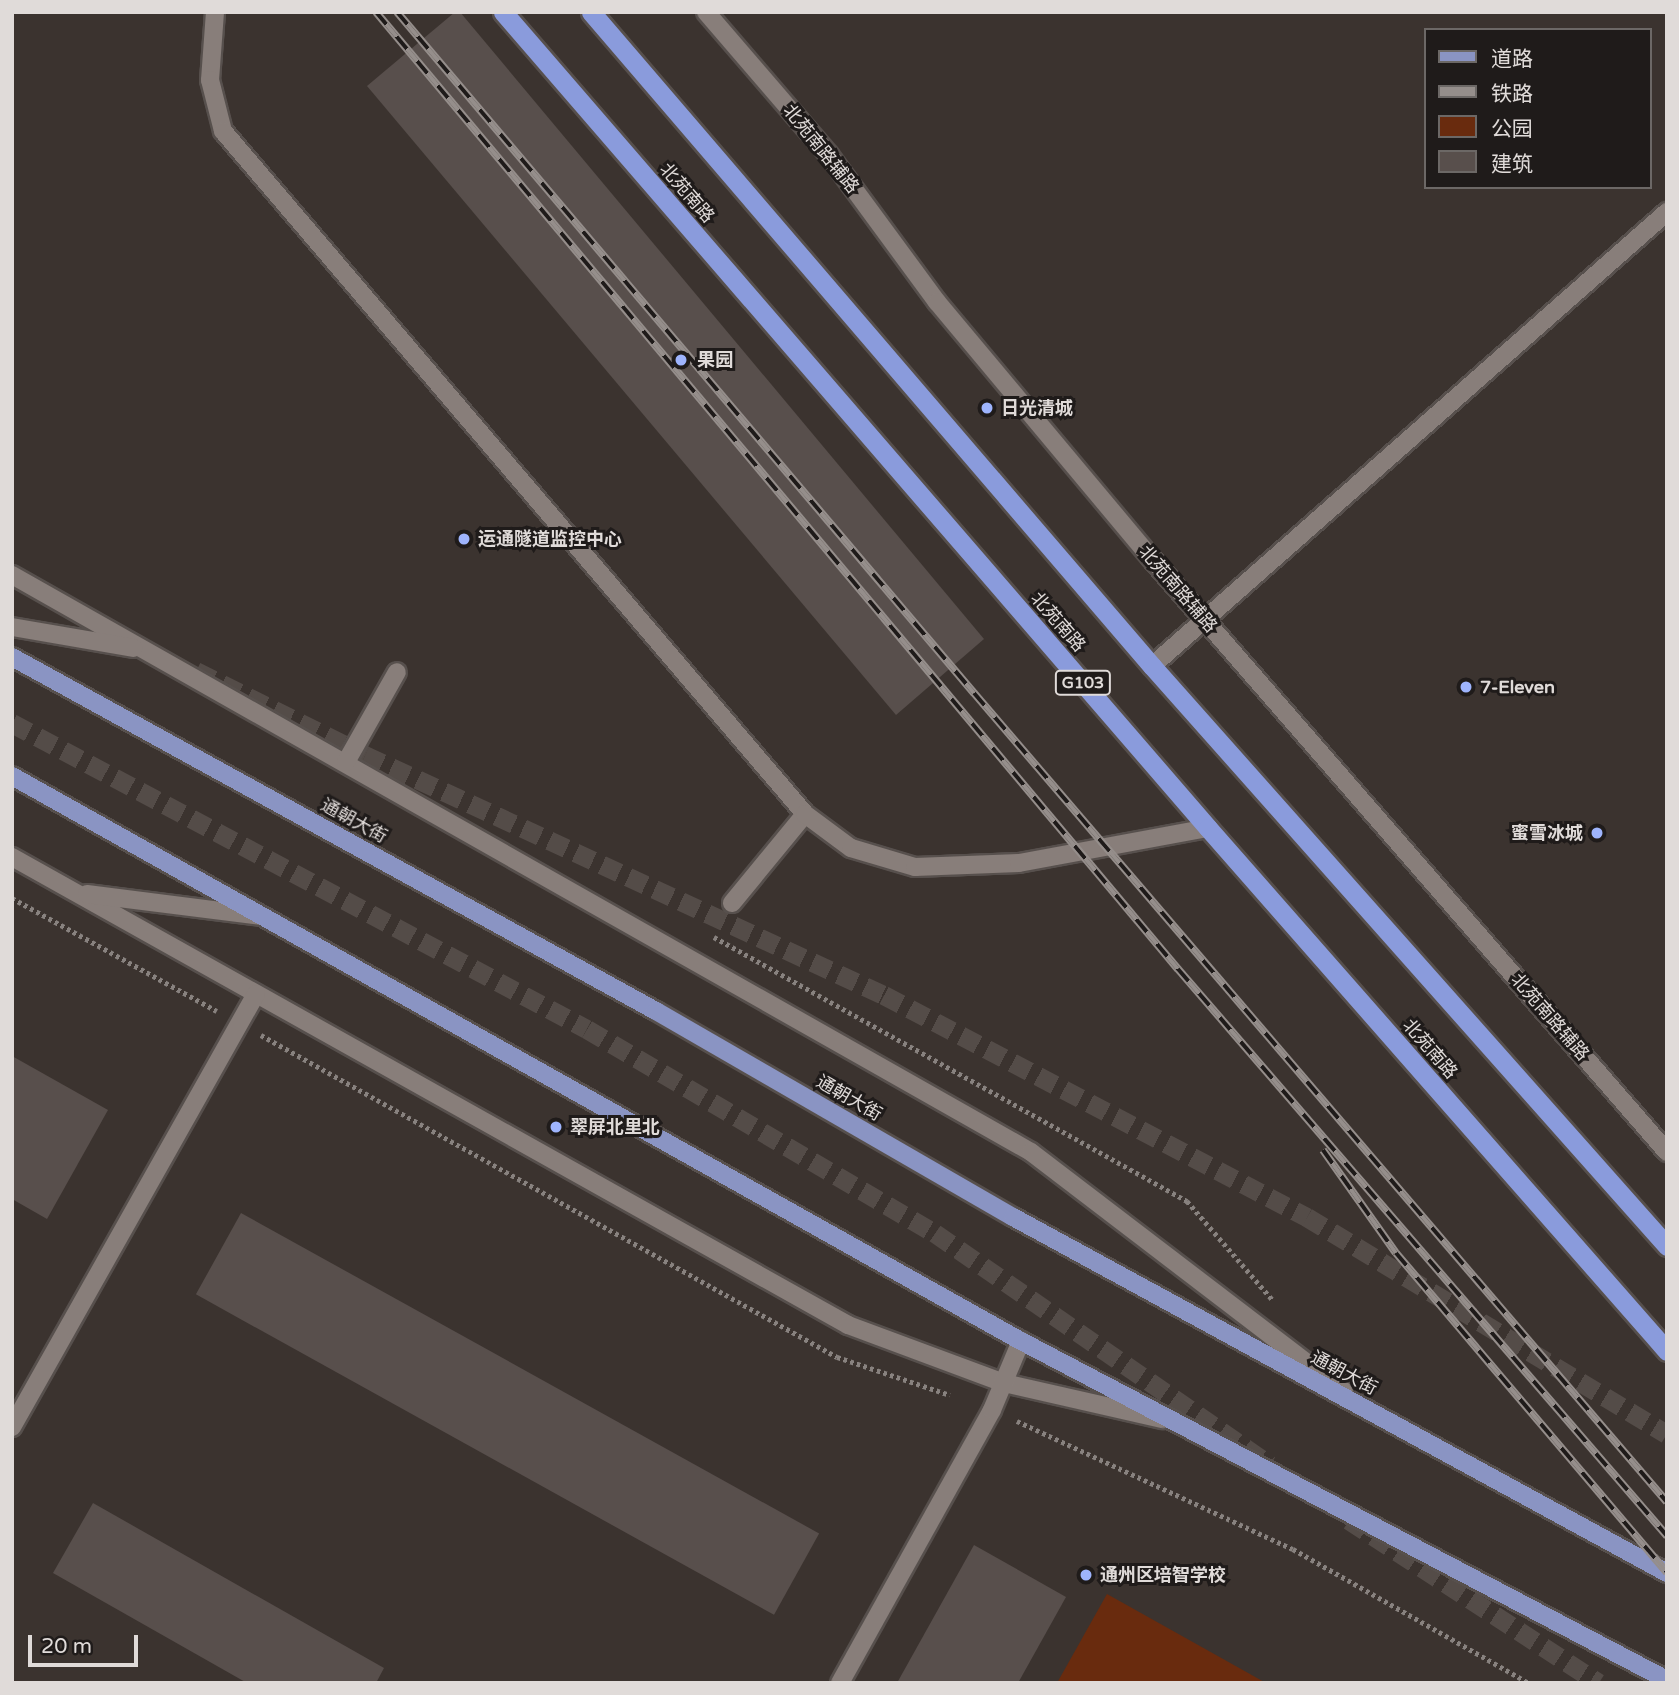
<!DOCTYPE html>
<html>
<head>
<meta charset="utf-8">
<style>
	body { margin:0 }
	#map { position:relative; width:1679px; height:1695px; overflow:hidden; background:#3b332f; font-family:"Varela Round","Noto Sans SC",sans-serif }
	div>[style] { position:absolute }
	.green>* { inset:0; background:#692b0e }
	.building>* { inset:0; background:#584f4c; transform-origin:0 0 }
	.trunk-tunnel>* { height:19px; margin-top:-9.5px; transform-origin:0; background:repeating-linear-gradient(90deg,#544c48 0 19px,transparent 0 29px) }
	.path>* { height:4.5px; margin-top:-2.25px; transform-origin:0; background:repeating-linear-gradient(90deg,#88827f 0 3.5px,transparent 0 7px) }
	.roads { filter:drop-shadow(2px 0 #57504d) drop-shadow(-2px 0 #57504d) drop-shadow(0 2px #57504d) drop-shadow(0 -2px #57504d) }
	.service>* { height:18px; margin:-9px; padding:0 9px; transform-origin:9px; border-radius:9px; background:#887e7a }
	.minor>* { height:18px; margin:-9px; padding:0 9px; transform-origin:9px; border-radius:9px; background:#887e7a }
	.tertiary>* { height:18px; margin:-9px; padding:0 9px; transform-origin:9px; border-radius:9px; background:#887e7a }
	.primary>* { height:18px; margin:-9px; padding:0 9px; transform-origin:9px; border-radius:9px; background:#8a94c3 }
	.trunk>* { height:19px; margin:-9.5px; padding:0 9.5px; transform-origin:9.5px; border-radius:9.5px; background:#8a9bdc }
	.rail>* { height:8px; margin-top:-4px; transform-origin:0; background:repeating-linear-gradient(90deg,#1f1b1a 0 16px,#958e8b 0 32px); box-sizing:border-box; border-block:2px solid #958e8b }
	.dots>* { width:19px; height:19px; translate:-50% -50%; box-sizing:border-box; border:4px solid #1f1b1a; border-radius:50% }
	span { translate:-50% -50%; white-space:nowrap; text-align:center; line-height:1.15; -webkit-text-stroke:6px #1f1b1a; paint-order:stroke }
	.shield-label span { padding:2px 5px; background:#1f1b1a; border:2px solid; border-radius:5px; -webkit-text-stroke-width:0 }
	.shield-label { font-size:16px; color:#e0dbd9; font-weight:700 }
	.street-label { font-size:18px; color:#e0dbd9 }
	.poi-label { font-size:18px; color:#e0dbd9; font-weight:700 }
	.left { translate:0 -50%; text-align:left }
	.right { translate:-100% -50%; text-align:right }
	.frame { position:absolute; inset:0; border:14px solid #e0dbd9; pointer-events:none }
	.legend { position:absolute; left:1424px; top:28px; width:228px; height:161px; box-sizing:border-box; background:#1f1b1a; border:2px solid #6c6866; margin:0; padding:9px 12px; list-style:none; font-size:21px; color:#e0dbd9 }
	.legend li { display:flex; align-items:center; gap:14px; height:35px }
	.legend b { width:35px; border:2px solid #6c6866 }
	.scale { position:absolute; left:28px; top:1635px; width:110px; height:32px; box-sizing:border-box; border:4px solid #e0dbd9; border-top:0; padding-left:9px; font-size:21px; line-height:24px; white-space:nowrap; color:#e0dbd9; -webkit-text-stroke:5px #1f1b1a; paint-order:stroke }
</style>
</head>
<body>
<div id="map">
	<div class="green">
		<i style="clip-path:polygon(1107px 1594px,1266px 1683px,1057px 1683px)"></i>
	</div>
	<div class="building">
		<i style="clip-path:polygon(455px 12px,460px 12px,984px 639px,896px 715px,367px 86px)"></i>
		<i style="clip-path:polygon(12px 1056px,108px 1110px,47px 1219px,12px 1199px)"></i>
		<i style="left:241px;top:1213px;width:661px;height:93px;rotate:29deg"></i>
		<i style="clip-path:polygon(93px 1503px,384px 1668px,376px 1683px,247px 1683px,53px 1573px)"></i>
		<i style="clip-path:polygon(974px 1545px,1066px 1597px,1018px 1683px,897px 1683px)"></i>
	</div>
	<div class="trunk-tunnel">
		<i style="left:196px;top:671px;width:189px;rotate:26.4deg"></i>
		<i style="left:365px;top:755px;width:572px;rotate:24.82deg"></i>
		<i style="left:884px;top:995px;width:478px;rotate:27.7deg"></i>
		<i style="left:1307px;top:1217px;width:420px;rotate:31.1deg"></i>
		<i style="left:12px;top:723px;width:651px;rotate:28.02deg"></i>
		<i style="left:587px;top:1029px;width:403px;rotate:30.4deg"></i>
		<i style="left:935px;top:1233px;width:407px;rotate:34.7deg"></i>
		<i style="left:1349px;top:1520px;width:298px;rotate:33.1deg"></i>
	</div>
	<div class="path">
		<i style="left:12px;top:898px;width:234px;rotate:28.9deg"></i>
		<i style="left:714px;top:937px;width:542px;rotate:29.17deg"></i>
		<i style="left:1187px;top:1201px;width:130px;rotate:49.1deg"></i>
		<i style="left:261px;top:1035px;width:660px;rotate:29.21deg"></i>
		<i style="left:837px;top:1357px;width:119px;rotate:18.6deg"></i>
		<i style="left:1017px;top:1421px;width:304px;rotate:24.9deg"></i>
		<i style="left:1293px;top:1549px;width:271px;rotate:29.6deg"></i>
	</div>
	<div class="roads">
		<div class="service">
			<i style="left:12px;top:575px;width:1171px;rotate:29.52deg"></i>
			<i style="left:1031px;top:1152px;width:394px;rotate:37.4deg"></i>
			<i style="left:12px;top:627px;width:123px;rotate:9.8deg"></i>
			<i style="left:346px;top:762px;width:103px;rotate:-60.5deg"></i>
			<i style="left:12px;top:857px;width:958px;rotate:29.24deg"></i>
			<i style="left:848px;top:1325px;width:166px;rotate:20.4deg"></i>
			<i style="left:1004px;top:1383px;width:163px;rotate:12.8deg"></i>
			<i style="left:87px;top:894px;width:175px;rotate:7.2deg"></i>
			<i style="left:732px;top:903px;width:115px;rotate:-50.6deg"></i>
		</div>
		<div class="minor">
			<i style="left:215px;top:12px;width:68px;rotate:94.2deg"></i>
			<i style="left:210px;top:80px;width:53px;rotate:75.7deg"></i>
			<i style="left:223px;top:131px;width:897px;rotate:49.56deg"></i>
			<i style="left:805px;top:814px;width:57px;rotate:36.5deg"></i>
			<i style="left:851px;top:848px;width:67px;rotate:16.5deg"></i>
			<i style="left:915px;top:867px;width:104px;rotate:-2.2deg"></i>
			<i style="left:1019px;top:863px;width:192px;rotate:-10.5deg"></i>
			<i style="left:1152px;top:666px;width:687px;rotate:-41.4deg"></i>
			<i style="left:12px;top:1427px;width:497px;rotate:-60.6deg"></i>
			<i style="left:840px;top:1683px;width:312px;rotate:-60.9deg"></i>
			<i style="left:992px;top:1410px;width:75px;rotate:-67.2deg"></i>
		</div>
		<div class="tertiary">
			<i style="left:706px;top:12px;width:189px;rotate:49.3deg"></i>
			<i style="left:829px;top:155px;width:182px;rotate:53.7deg"></i>
			<i style="left:937px;top:302px;width:334px;rotate:50.1deg"></i>
			<i style="left:1151px;top:558px;width:787px;rotate:49.02deg"></i>
		</div>
		<div class="primary">
			<i style="left:12px;top:657px;width:735px;rotate:28.8deg"></i>
			<i style="left:656px;top:1011px;width:412px;rotate:30deg"></i>
			<i style="left:1013px;top:1217px;width:745px;rotate:28.56deg"></i>
			<i style="left:12px;top:776px;width:1156px;rotate:29.25deg"></i>
			<i style="left:1021px;top:1341px;width:730px;rotate:27.69deg"></i>
		</div>
		<div class="trunk">
			<i style="left:503px;top:12px;width:1078px;rotate:49.17deg"></i>
			<i style="left:1208px;top:828px;width:696px;rotate:48.73deg"></i>
			<i style="left:591px;top:12px;width:862px;rotate:49.38deg"></i>
			<i style="left:1152px;top:666px;width:776px;rotate:48.4deg"></i>
		</div>
	</div>
	<div class="rail">
		<i style="left:376px;top:12px;width:1249px;rotate:50.04deg"></i>
		<i style="left:1178px;top:969px;width:749px;rotate:49.22deg"></i>
		<i style="left:397px;top:12px;width:893px;rotate:49.73deg"></i>
		<i style="left:974px;top:693px;width:1065px;rotate:49.42deg"></i>
		<i style="left:1323px;top:1150px;width:126px;rotate:54.7deg"></i>
		<i style="left:1396px;top:1253px;width:419px;rotate:49.7deg"></i>
	</div>
	<div class="dots">
		<i style="left:681px;top:360px;background:#9eb4fd"></i>
		<i style="left:987px;top:408px;background:#9eb4fd"></i>
		<i style="left:464px;top:539px;background:#9eb4fd"></i>
		<i style="left:1466px;top:687px;background:#9eb4fd"></i>
		<i style="left:1597px;top:833px;background:#9eb4fd"></i>
		<i style="left:556px;top:1127px;background:#9eb4fd"></i>
		<i style="left:1086px;top:1575px;background:#9eb4fd"></i>
	</div>
	<div class="shield-label">
		<span style="left:1083px;top:683px">G103</span>
	</div>
	<div class="street-label">
		<span style="left:821px;top:149px;rotate:51deg">北苑南路辅路</span>
		<span style="left:687px;top:193px;rotate:49deg">北苑南路</span>
		<span style="left:1178px;top:589px;rotate:49deg">北苑南路辅路</span>
		<span style="left:1058px;top:622px;rotate:49deg">北苑南路</span>
		<span style="left:354px;top:821px;rotate:29deg">通朝大街</span>
		<span style="left:1550px;top:1017px;rotate:49deg">北苑南路辅路</span>
		<span style="left:1430px;top:1049px;rotate:49deg">北苑南路</span>
		<span style="left:849px;top:1098px;rotate:30deg">通朝大街</span>
		<span style="left:1344px;top:1373px;rotate:28deg">通朝大街</span>
	</div>
	<div class="poi-label">
		<span class="left" style="left:697px;top:360px">果园</span>
		<span class="left" style="left:1001px;top:408px">日光清城</span>
		<span class="left" style="left:478px;top:539px">运通隧道监控中心</span>
		<span class="left" style="left:1480px;top:687px">7-Eleven</span>
		<span class="right" style="left:1583px;top:833px">蜜雪冰城</span>
		<span class="left" style="left:570px;top:1127px">翠屏北里北</span>
		<span class="left" style="left:1100px;top:1575px">通州区培智学校</span>
	</div>
	<div class="frame"></div>
	<ul class="legend">
	<li><b style="height:9px;background:#8a94c3"></b>道路</li>
	<li><b style="height:9px;background:#958e8b"></b>铁路</li>
	<li><b style="height:19px;background:#692b0e"></b>公园</li>
	<li><b style="height:19px;background:#584f4c"></b>建筑</li>
	</ul>
	<div class="scale">20 m</div>
</div>
</body>
</html>
